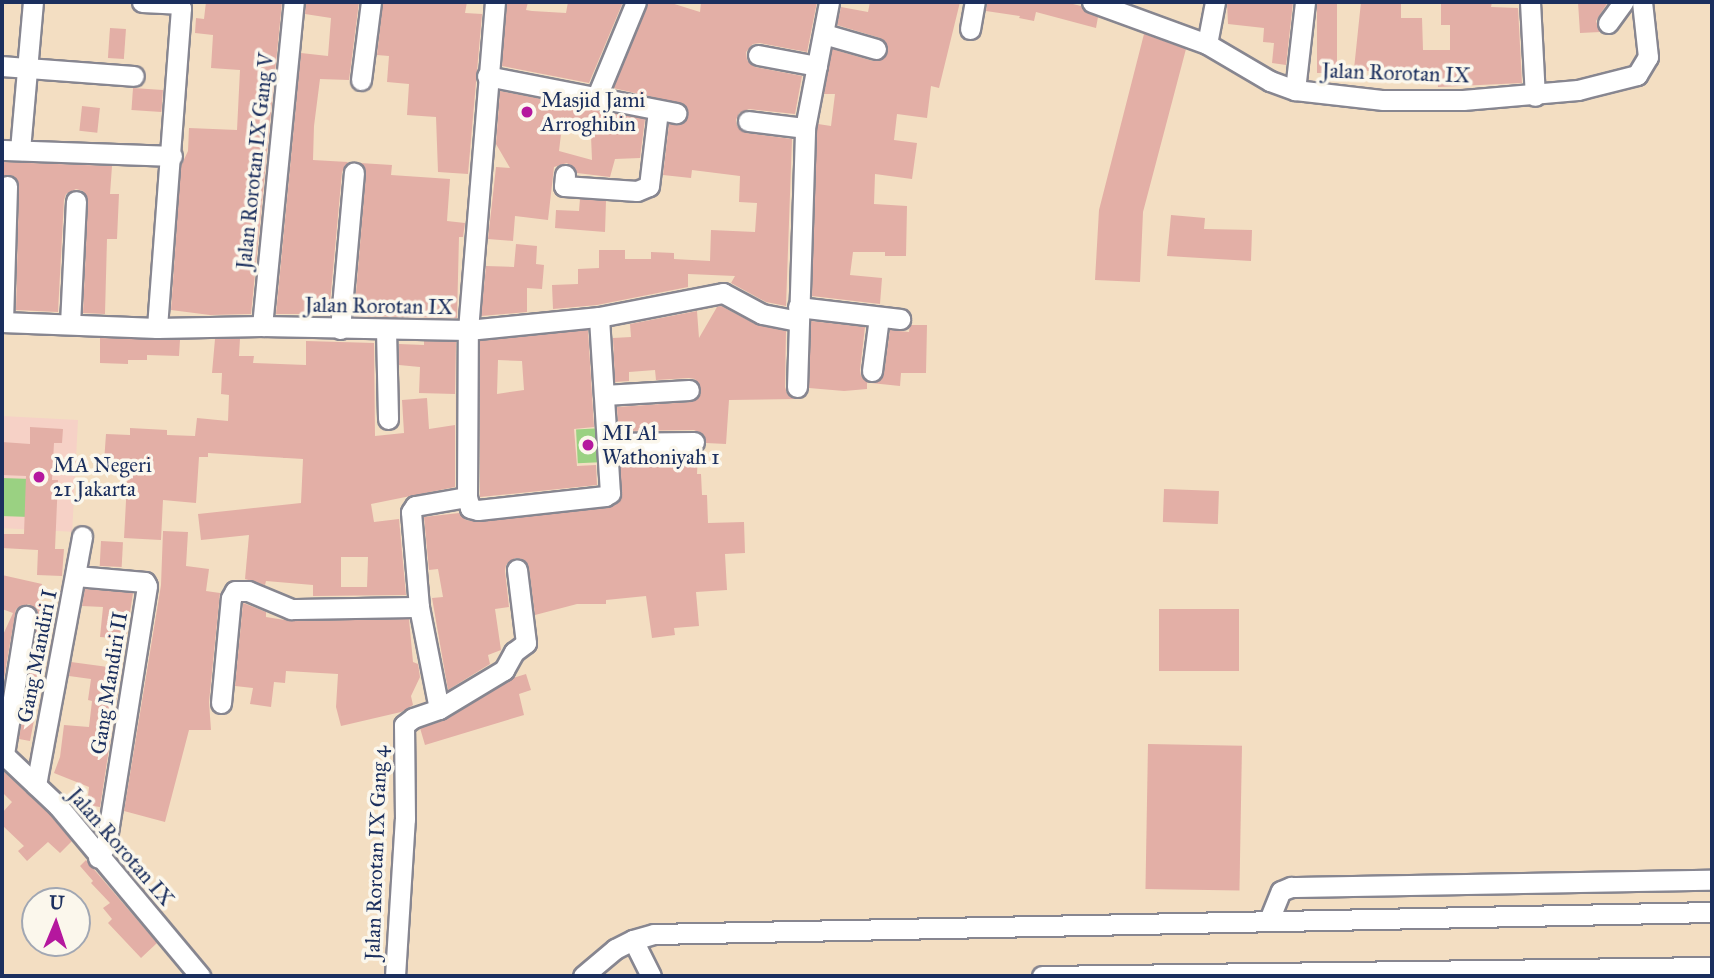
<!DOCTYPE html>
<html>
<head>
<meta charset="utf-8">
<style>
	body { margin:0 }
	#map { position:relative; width:1714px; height:978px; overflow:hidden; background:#f3dec2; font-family:"IM FELL Great Primer",serif }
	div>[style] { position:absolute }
	.built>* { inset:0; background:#f6d1c6; transform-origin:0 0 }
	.green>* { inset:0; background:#9ad182; transform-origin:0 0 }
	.building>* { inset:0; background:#e3afa6; transform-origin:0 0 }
	.roads { filter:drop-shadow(2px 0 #878690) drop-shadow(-2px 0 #878690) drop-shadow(0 2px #878690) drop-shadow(0 -2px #878690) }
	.minor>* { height:19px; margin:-9.5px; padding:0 9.5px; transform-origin:9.5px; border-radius:9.5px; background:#fff }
	.dots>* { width:19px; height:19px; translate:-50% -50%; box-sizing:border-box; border:4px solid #fbf7ec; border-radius:50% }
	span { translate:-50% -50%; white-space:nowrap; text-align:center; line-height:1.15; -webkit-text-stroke:7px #fbf7ec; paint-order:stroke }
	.street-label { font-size:21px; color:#1b2f5e }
	.poi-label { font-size:21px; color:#1b2f5e }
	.left { translate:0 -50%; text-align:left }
	.frame { position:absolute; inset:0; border:4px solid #1b2f5e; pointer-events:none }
	.north { position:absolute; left:21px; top:887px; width:70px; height:70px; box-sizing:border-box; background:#fbf7ec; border:2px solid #a1a7b3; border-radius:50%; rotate:2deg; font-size:19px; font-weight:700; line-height:28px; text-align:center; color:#1b2f5e }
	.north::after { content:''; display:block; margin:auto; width:24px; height:32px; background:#b5179e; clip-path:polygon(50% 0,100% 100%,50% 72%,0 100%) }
</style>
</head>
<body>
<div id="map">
	<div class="built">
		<i style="left:78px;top:420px;width:112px;height:76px;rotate:93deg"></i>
	</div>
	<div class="green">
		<i style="left:603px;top:428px;width:34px;height:27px;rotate:87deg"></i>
		<i style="left:2px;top:478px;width:29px;height:38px;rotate:2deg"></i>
	</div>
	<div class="building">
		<i style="clip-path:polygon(206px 2px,282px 2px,251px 314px,210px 315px,171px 310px,181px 166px,188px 151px,189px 128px,237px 130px,240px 70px,211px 68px,213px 35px,195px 33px,196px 18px,204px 19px)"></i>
		<i style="clip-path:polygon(306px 2px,359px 2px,349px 80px,320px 79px,314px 126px,313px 160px,348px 162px,342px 172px,329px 314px,276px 314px,301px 53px,328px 56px,331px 18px,305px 14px)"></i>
		<i style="clip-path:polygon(383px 2px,467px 2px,465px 13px,482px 14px,468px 174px,438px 172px,436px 117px,407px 115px,409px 84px,387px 82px,389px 56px,377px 55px)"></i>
		<i style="clip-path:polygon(507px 2px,528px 2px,526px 10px,532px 11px,566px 13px,568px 2px,623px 2px,589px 83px,502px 66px)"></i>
		<i style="clip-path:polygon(648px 2px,668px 2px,700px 12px,701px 2px,817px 2px,807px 52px,760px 43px,753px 44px,746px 52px,747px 60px,755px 67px,802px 76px,795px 114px,749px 109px,739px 113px,736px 120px,737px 126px,746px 133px,792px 139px,786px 306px,766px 302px,731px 283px,735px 276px,688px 274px,688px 287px,597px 305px,553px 309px,552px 285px,578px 284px,578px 269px,599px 268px,599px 250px,625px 250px,625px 259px,651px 259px,651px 252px,674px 253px,674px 259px,710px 261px,711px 230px,755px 232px,757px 203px,739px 202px,740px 176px,692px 170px,691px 178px,663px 175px,669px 124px,679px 125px,686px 120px,688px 115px,684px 104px,613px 88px)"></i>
		<i style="clip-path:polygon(870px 2px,960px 2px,939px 88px,931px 86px,927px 118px,897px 114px,894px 140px,917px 143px,912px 179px,875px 174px,874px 204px,907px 206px,906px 256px,885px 256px,885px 252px,853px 252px,850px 275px,882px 278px,880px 304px,812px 296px,817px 129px,818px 124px,831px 126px,835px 94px,824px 94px,832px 49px,873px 61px,884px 58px,888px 52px,885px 41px,880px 38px,837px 25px,841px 7px,868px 12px)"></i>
		<i style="clip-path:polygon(987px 2px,1065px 2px,1081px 6px,1098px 17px,1096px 28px,1036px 12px,1034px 21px,1019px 18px,1020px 16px,986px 11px)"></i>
		<i style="clip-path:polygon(1227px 2px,1293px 2px,1286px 65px,1272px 63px,1274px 43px,1263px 42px,1264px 28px,1228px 24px)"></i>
		<i style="left:1317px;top:2px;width:20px;height:71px"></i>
		<i style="clip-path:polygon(1361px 2px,1401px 2px,1401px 18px,1422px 18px,1423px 50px,1450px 50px,1450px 25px,1441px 25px,1441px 2px,1492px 2px,1491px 7px,1518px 8px,1522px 83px,1438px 87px,1437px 75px,1398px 75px,1354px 69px)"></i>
		<i style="clip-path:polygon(1578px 2px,1608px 2px,1596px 21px,1600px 32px,1580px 33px)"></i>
		<i style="left:110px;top:28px;width:16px;height:30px;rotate:4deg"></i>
		<i style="clip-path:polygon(1144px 34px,1186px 49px,1143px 212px,1140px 282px,1095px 280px,1099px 210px)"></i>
		<i style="left:133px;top:88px;width:30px;height:22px;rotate:4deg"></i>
		<i style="clip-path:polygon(evenodd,500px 91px,645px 119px,640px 158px,615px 159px,610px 177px,577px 173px,567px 163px,554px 167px,548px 220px,515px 216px,513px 241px,488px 239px,496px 167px,510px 168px,496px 144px,500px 91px,563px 117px,591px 136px,592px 160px,559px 151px,563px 117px)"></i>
		<i style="left:82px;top:106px;width:18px;height:25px;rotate:6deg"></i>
		<i style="clip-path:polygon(2px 162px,112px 166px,110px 194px,119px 194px,117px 239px,107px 239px,105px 314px,83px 313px,88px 202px,83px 191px,76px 189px,66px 194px,64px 200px,58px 312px,16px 310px,19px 186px,14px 176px,2px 175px)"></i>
		<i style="clip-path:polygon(360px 163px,392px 165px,391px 175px,450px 179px,447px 221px,465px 223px,463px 237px,459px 237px,457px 318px,354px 316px,366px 174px)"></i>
		<i style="clip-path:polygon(580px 199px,606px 201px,605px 232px,555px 228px,556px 210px,579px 211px)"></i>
		<i style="clip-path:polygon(1171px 215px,1205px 218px,1204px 229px,1252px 230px,1251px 261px,1167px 256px)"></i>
		<i style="clip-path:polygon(516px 244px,537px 246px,536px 264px,544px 265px,542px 289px,527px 288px,527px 312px,481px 316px,486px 266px,514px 267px)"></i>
		<i style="clip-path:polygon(721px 306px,757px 325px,786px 331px,785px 387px,787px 393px,795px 399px,729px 400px,726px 444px,706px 443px,704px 435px,694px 430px,618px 431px,617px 407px,690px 402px,700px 396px,701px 389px,695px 379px,689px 378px,656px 380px,655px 370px,629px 372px,629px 381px,615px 382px,613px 338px,631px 337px,630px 324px,697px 311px,699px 338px,717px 307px)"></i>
		<i style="clip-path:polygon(811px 321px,865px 327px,860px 370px,861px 376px,870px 383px,867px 383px,867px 389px,844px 391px,809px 388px)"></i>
		<i style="clip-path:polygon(910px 325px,927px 325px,926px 373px,901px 373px,900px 386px,871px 383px,881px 379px,884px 373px,890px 330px,909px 332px)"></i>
		<i style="clip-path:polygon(evenodd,588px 330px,594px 427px,574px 429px,577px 466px,596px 465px,597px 485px,480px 497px,480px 341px,588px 330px,498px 360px,522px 361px,524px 390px,497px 394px,498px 360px)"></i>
		<i style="clip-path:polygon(100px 338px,180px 340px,179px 356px,147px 355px,147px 360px,128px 360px,128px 364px,100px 363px)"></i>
		<i style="clip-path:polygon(evenodd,215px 339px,240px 339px,239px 356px,254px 356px,253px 363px,306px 365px,306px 341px,374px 343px,375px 436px,404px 433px,402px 400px,427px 398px,429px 429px,455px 425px,455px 487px,371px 504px,374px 522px,399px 519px,406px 595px,313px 596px,313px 585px,266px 581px,265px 585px,245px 579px,249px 535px,201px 540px,198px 514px,301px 503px,303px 459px,208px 453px,208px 457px,199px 457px,196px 503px,163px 500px,161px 540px,124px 538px,128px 464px,104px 462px,106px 434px,130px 435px,130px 428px,167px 430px,167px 435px,195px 436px,197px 418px,228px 421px,229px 395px,221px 394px,222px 373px,212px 373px,215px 339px,341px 557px,368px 557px,367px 587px,341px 587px,341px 557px)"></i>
		<i style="clip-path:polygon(424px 341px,456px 342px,455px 394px,419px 393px,420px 367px,399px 365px,399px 344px,424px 345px)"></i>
		<i style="clip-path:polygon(30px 427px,63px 429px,62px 443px,54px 443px,52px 480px,58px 480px,55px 549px,64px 549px,62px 576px,37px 575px,38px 550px,2px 548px,2px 534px,24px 534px,26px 476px,2px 475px,2px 442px,30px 444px)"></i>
		<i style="clip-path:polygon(698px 453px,697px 474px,701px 474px,702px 495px,707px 495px,708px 523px,744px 522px,745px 553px,725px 554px,727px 590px,696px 592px,699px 626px,674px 628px,675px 635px,652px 638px,646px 596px,606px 600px,606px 604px,577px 604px,535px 615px,529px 568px,522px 559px,515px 558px,506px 565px,505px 571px,509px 607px,495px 609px,501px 650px,488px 655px,490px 664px,448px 690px,432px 598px,443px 597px,438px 569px,429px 570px,424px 517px,459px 513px,466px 520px,479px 522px,607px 508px,621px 498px,620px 455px)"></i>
		<i style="left:1164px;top:489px;width:55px;height:33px;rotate:2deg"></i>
		<i style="clip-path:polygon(163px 531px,188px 532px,186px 566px,209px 569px,206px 591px,220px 593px,209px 702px,211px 730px,189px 730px,165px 822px,124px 811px,161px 585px)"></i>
		<i style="left:101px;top:541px;width:22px;height:25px;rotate:3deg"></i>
		<i style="clip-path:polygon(2px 575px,42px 584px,38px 603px,56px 607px,30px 741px,19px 739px,38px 612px,29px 604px,16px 609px,2px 690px,2px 637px,13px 613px,2px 609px)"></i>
		<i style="clip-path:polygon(85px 589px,133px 593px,100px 807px,87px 805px,89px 787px,54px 773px,60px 757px,64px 725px,89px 727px,92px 701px,88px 700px,91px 679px,69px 676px,71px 662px,108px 667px,112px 638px,100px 637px,103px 607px,82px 606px)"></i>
		<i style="clip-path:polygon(243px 603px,266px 612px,266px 617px,291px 621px,409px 619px,413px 662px,418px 664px,420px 677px,411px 696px,413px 705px,401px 712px,341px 726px,336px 707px,338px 674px,286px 671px,285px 683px,274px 682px,271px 707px,250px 704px,253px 688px,235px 686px)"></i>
		<i style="left:1159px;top:609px;width:80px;height:62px"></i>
		<i style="clip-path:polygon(526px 674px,531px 690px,519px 694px,524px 715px,425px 745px,420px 728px,445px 720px,513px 678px)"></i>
		<i style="left:1148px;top:744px;width:94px;height:145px;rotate:1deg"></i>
		<i style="clip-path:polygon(2px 770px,49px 814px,72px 841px,60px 853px,48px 842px,27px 861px,18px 851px,24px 846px,2px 825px,2px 813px,12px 802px,2px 792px)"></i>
		<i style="clip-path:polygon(86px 860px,157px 943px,141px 958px,108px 923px,112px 919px,103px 908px,110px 903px,91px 883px,93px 881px,80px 866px)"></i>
	</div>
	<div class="roads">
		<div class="minor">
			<i style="left:142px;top:2px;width:36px;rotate:3deg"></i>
			<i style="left:178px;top:4px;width:5px;rotate:53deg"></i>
			<i style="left:181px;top:8px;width:321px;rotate:94.3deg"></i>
			<i style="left:1092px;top:2px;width:122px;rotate:20.1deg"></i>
			<i style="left:1207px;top:44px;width:73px;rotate:30.4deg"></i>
			<i style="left:1270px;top:81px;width:27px;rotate:20deg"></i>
			<i style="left:1295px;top:90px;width:89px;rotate:6.5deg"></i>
			<i style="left:1383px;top:100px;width:80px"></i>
			<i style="left:1463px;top:100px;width:115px;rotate:-5deg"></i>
			<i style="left:1578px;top:90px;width:61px;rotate:-14.3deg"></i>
			<i style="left:1637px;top:75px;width:21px;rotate:-59deg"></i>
			<i style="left:1648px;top:57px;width:55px;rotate:-96.2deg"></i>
			<i style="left:1530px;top:2px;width:94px;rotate:87deg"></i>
			<i style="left:1608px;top:23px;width:26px;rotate:-54deg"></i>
			<i style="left:970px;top:29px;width:27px;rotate:-80deg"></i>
			<i style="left:824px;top:34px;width:54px;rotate:16.1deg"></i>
			<i style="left:1207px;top:44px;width:43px;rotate:-79.2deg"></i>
			<i style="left:758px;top:55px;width:60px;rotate:10.6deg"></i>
			<i style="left:2px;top:66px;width:132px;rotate:4.3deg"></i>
			<i style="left:487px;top:76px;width:193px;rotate:11.1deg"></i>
			<i style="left:361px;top:80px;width:79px;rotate:-82.7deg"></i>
			<i style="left:1295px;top:90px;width:89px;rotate:-83.5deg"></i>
			<i style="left:597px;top:96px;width:102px;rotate:-67.5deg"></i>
			<i style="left:748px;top:121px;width:57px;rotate:7deg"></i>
			<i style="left:2px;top:150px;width:170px;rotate:2deg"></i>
			<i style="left:20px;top:150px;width:149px;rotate:-85deg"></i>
			<i style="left:565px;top:175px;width:11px;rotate:95deg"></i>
			<i style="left:564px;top:186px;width:73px;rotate:3.9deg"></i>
			<i style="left:637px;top:191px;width:13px;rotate:-23deg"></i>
			<i style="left:649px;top:186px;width:76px;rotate:-83.2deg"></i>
			<i style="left:798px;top:307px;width:103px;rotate:6.7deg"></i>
			<i style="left:2px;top:322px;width:155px;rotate:2.2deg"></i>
			<i style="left:157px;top:328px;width:105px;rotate:-1.1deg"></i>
			<i style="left:262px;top:326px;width:206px;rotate:1.1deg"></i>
			<i style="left:468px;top:330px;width:329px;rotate:-85.3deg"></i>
			<i style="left:3px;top:322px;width:136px;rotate:-88.3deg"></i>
			<i style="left:70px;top:324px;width:123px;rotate:-87.2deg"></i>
			<i style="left:262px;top:326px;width:326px;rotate:-84.4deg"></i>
			<i style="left:340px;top:329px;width:157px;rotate:-84.9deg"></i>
			<i style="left:386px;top:329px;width:90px;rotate:88.7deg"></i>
			<i style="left:872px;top:371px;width:54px;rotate:-82.6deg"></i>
			<i style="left:797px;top:387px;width:259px;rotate:-88.2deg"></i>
			<i style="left:805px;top:128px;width:128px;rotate:-79.2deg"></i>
			<i style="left:604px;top:395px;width:85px;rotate:-3.4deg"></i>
			<i style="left:607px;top:443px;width:87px;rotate:-0.7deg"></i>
			<i style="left:467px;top:497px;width:11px;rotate:75deg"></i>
			<i style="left:470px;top:508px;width:8px;rotate:14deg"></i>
			<i style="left:478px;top:510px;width:128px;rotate:-6.3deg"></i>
			<i style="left:605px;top:496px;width:6px;rotate:-31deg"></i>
			<i style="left:610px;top:493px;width:176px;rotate:-93.6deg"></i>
			<i style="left:76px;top:576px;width:69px;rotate:5deg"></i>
			<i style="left:145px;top:582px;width:4px;rotate:63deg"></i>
			<i style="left:147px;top:586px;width:262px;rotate:99deg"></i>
			<i style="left:106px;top:845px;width:15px;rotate:122deg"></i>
			<i style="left:221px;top:703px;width:105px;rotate:-84.6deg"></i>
			<i style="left:231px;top:598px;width:8px;rotate:-60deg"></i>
			<i style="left:235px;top:591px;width:13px"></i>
			<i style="left:248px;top:591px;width:47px;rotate:22.7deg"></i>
			<i style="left:291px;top:609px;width:128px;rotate:-0.9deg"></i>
			<i style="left:439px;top:709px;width:76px;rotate:-31deg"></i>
			<i style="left:504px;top:670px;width:21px;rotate:-61deg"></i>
			<i style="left:514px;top:652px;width:15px;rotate:-37deg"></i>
			<i style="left:526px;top:643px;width:74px;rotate:-97deg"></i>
			<i style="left:2px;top:753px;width:77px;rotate:43.4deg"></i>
			<i style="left:58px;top:806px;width:222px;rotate:50.1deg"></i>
			<i style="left:4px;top:754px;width:140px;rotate:-80.9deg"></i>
			<i style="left:36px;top:785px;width:253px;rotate:-79.5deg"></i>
			<i style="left:1269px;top:920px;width:31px;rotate:-68deg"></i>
			<i style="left:1281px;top:891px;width:11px;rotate:-22deg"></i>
			<i style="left:1291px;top:887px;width:421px;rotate:-1deg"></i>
			<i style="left:633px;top:940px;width:40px;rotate:63.4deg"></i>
			<i style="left:395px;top:976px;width:157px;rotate:-86.4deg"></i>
			<i style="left:405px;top:819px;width:94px;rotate:-90.6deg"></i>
			<i style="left:404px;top:725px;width:11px;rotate:-38deg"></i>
			<i style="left:413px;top:718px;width:28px;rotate:-19deg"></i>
			<i style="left:439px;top:709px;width:104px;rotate:-101.1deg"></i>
			<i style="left:419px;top:607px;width:95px;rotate:-94.8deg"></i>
			<i style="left:411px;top:512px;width:7px;rotate:-56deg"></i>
			<i style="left:415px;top:506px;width:53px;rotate:-9.8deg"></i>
			<i style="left:467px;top:497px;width:167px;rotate:-89.7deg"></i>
			<i style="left:468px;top:330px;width:132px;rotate:-5.7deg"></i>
			<i style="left:599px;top:317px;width:126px;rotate:-11deg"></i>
			<i style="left:723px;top:293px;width:44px;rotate:28.3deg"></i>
			<i style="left:762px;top:314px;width:36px;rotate:11deg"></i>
			<i style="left:583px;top:976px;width:42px;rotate:-40.2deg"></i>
			<i style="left:615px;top:949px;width:20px;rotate:-27deg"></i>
			<i style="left:633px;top:940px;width:22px;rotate:-16deg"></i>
			<i style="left:654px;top:934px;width:1058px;rotate:-1.19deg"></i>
			<i style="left:1042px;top:976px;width:670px;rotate:-0.77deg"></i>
		</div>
	</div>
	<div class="dots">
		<i style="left:527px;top:112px;background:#b5179e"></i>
		<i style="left:588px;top:445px;background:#b5179e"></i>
		<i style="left:39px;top:477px;background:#b5179e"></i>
	</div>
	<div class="street-label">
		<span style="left:1396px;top:73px;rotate:2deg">Jalan Rorotan IX</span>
		<span style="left:255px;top:161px;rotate:-84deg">Jalan Rorotan IX Gang V</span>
		<span style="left:379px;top:306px;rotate:1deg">Jalan Rorotan IX</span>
		<span style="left:37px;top:656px;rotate:-79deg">Gang Mandiri I</span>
		<span style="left:109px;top:683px;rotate:-81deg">Gang Mandiri II</span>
		<span style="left:121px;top:847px;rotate:49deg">Jalan Rorotan IX</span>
		<span style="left:376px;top:853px;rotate:-88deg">Jalan Rorotan IX Gang 4</span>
	</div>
	<div class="poi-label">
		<span class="left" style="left:541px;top:112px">Masjid Jami<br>Arroghibin</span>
		<span class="left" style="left:602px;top:445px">MI Al<br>Wathoniyah 1</span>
		<span class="left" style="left:53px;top:477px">MA Negeri<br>21 Jakarta</span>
	</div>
	<div class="frame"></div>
	<div class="north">U</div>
</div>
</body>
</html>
